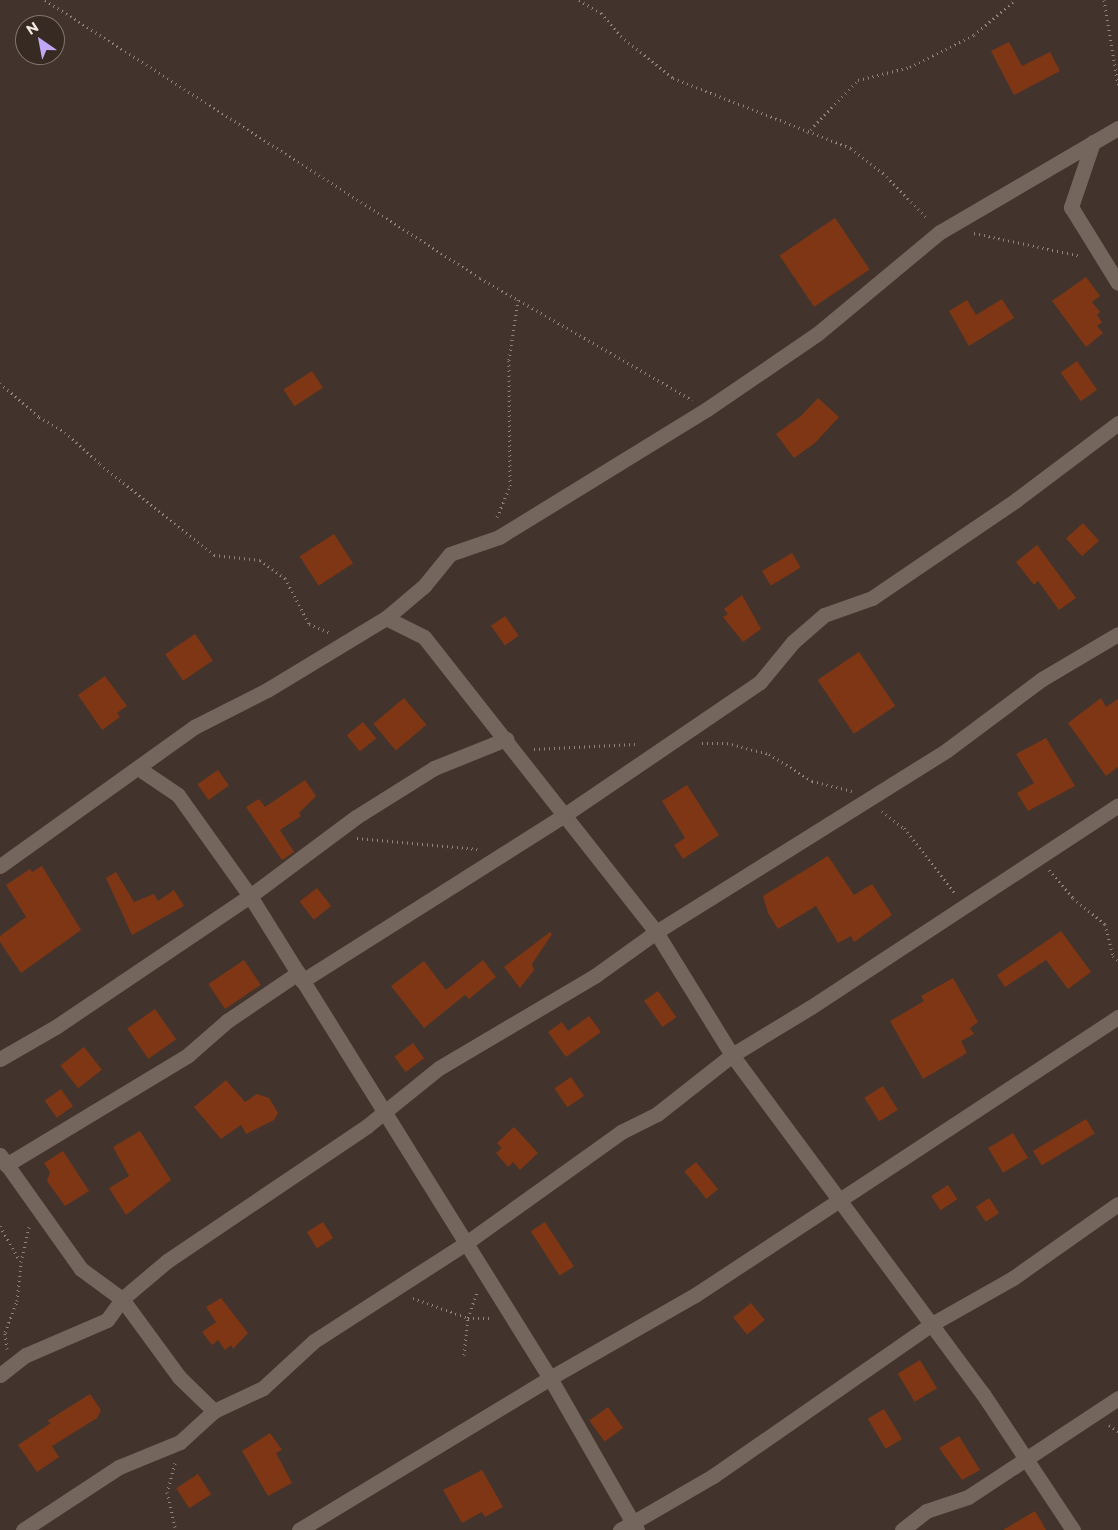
<!DOCTYPE html>
<html>
<head>
<meta charset="utf-8">
<style>
	body { margin:0 }
	#map { position:relative; width:1118px; height:1530px; overflow:hidden; background:#42342c; font-family:Montserrat,sans-serif }
	div>[style] { position:absolute }
	.building>* { inset:0; background:#7f3614; transform-origin:0 0 }
	.path>* { height:3px; margin-top:-1.5px; transform-origin:0; background:repeating-linear-gradient(90deg,#90857e 0 1px,transparent 0 5px) }
	.minor>* { height:15px; margin:-7.5px; padding:0 7.5px; transform-origin:7.5px; border-radius:7.5px; background:#75665d }
	span { translate:-50% -50%; white-space:nowrap; text-align:center; line-height:1.15; -webkit-text-stroke:5px #372a22; paint-order:stroke }
	.north { position:absolute; left:15px; top:15px; width:50px; height:50px; box-sizing:border-box; background:#372a22; border:1px solid #81766f; border-radius:50%; rotate:327deg; font-size:14px; font-weight:700; line-height:20px; text-align:center; color:#f1e8e3 }
	.north::after { content:''; display:block; margin:auto; width:18px; height:22px; background:#c0a8f4; clip-path:polygon(50% 0,100% 100%,50% 72%,0 100%) }
</style>
</head>
<body>
<div id="map">
	<div class="building">
		<i style="clip-path:polygon(1009px 42px,1022px 66px,1050px 52px,1060px 71px,1014px 95px,991px 51px)"></i>
		<i style="left:835px;top:218px;width:62px;height:67px;rotate:56deg"></i>
		<i style="clip-path:polygon(1086px 277px,1100px 296px,1092px 302px,1100px 312px,1097px 315px,1102px 322px,1097px 326px,1103px 333px,1086px 347px,1052px 301px)"></i>
		<i style="clip-path:polygon(1002px 299px,1014px 318px,969px 346px,949px 311px,967px 300px,976px 315px)"></i>
		<i style="left:1077px;top:361px;width:35px;height:20px;rotate:55deg"></i>
		<i style="left:312px;top:371px;width:20px;height:34px;rotate:57deg"></i>
		<i style="clip-path:polygon(818px 398px,839px 417px,815px 443px,794px 458px,776px 434px,801px 416px)"></i>
		<i style="left:1083px;top:523px;width:24px;height:23px;rotate:48deg"></i>
		<i style="left:334px;top:534px;width:35px;height:41px;rotate:57deg"></i>
		<i style="clip-path:polygon(1037px 545px,1076px 598px,1059px 610px,1038px 581px,1034px 585px,1016px 562px)"></i>
		<i style="left:792px;top:553px;width:17px;height:35px;rotate:59deg"></i>
		<i style="clip-path:polygon(742px 595px,761px 629px,743px 642px,723px 617px,728px 614px,724px 609px)"></i>
		<i style="left:505px;top:616px;width:24px;height:17px;rotate:55deg"></i>
		<i style="left:195px;top:634px;width:32px;height:36px;rotate:56deg"></i>
		<i style="left:859px;top:652px;width:65px;height:50px;rotate:56deg"></i>
		<i style="clip-path:polygon(105px 676px,127px 706px,117px 713px,120px 717px,102px 730px,78px 695px)"></i>
		<i style="left:404px;top:698px;width:35px;height:40px;rotate:50deg"></i>
		<i style="clip-path:polygon(1101px 698px,1106px 707px,1118px 699px,1118px 767px,1106px 776px,1068px 723px)"></i>
		<i style="left:363px;top:722px;width:21px;height:21px;rotate:51deg"></i>
		<i style="clip-path:polygon(1046px 738px,1075px 786px,1028px 811px,1017px 793px,1034px 783px,1016px 754px)"></i>
		<i style="left:218px;top:770px;width:19px;height:25px;rotate:55deg"></i>
		<i style="clip-path:polygon(305px 780px,316px 796px,299px 813px,301px 816px,280px 830px,294px 852px,282px 860px,246px 807px,259px 799px,265px 807px)"></i>
		<i style="clip-path:polygon(687px 785px,719px 835px,683px 859px,674px 845px,685px 838px,662px 801px)"></i>
		<i style="clip-path:polygon(828px 856px,854px 895px,872px 884px,892px 915px,854px 942px,851px 936px,838px 943px,816px 906px,778px 929px,768px 913px,763px 896px)"></i>
		<i style="clip-path:polygon(42px 866px,81px 930px,21px 973px,0 942px,0 936px,26px 917px,6px 885px,30px 869px,32px 872px)"></i>
		<i style="clip-path:polygon(116px 872px,134px 902px,154px 894px,158px 901px,174px 890px,184px 906px,132px 935px,106px 878px)"></i>
		<i style="left:317px;top:888px;width:23px;height:22px;rotate:52deg"></i>
		<i style="clip-path:polygon(1061px 931px,1091px 972px,1068px 989px,1046px 960px,1005px 987px,997px 975px)"></i>
		<i style="clip-path:polygon(550px 932px,552px 934px,532px 964px,534px 970px,520px 988px,504px 967px)"></i>
		<i style="left:244px;top:960px;width:30px;height:43px;rotate:56deg"></i>
		<i style="clip-path:polygon(483px 960px,496px 977px,469px 999px,465px 995px,424px 1028px,391px 986px,424px 961px,446px 990px)"></i>
		<i style="clip-path:polygon(953px 978px,978px 1022px,970px 1028px,974px 1034px,961px 1041px,967px 1053px,923px 1079px,890px 1021px,924px 1001px,921px 996px)"></i>
		<i style="left:658px;top:991px;width:32px;height:17px;rotate:55deg"></i>
		<i style="left:155px;top:1009px;width:37px;height:34px;rotate:55deg"></i>
		<i style="clip-path:polygon(589px 1016px,601px 1032px,566px 1057px,548px 1032px,562px 1022px,568px 1031px)"></i>
		<i style="left:413px;top:1043px;width:19px;height:23px;rotate:54deg"></i>
		<i style="left:84px;top:1047px;width:29px;height:30px;rotate:52deg"></i>
		<i style="left:571px;top:1077px;width:23px;height:20px;rotate:56deg"></i>
		<i style="clip-path:polygon(226px 1080px,245px 1102px,257px 1094px,269px 1098px,278px 1113px,274px 1120px,246px 1134px,241px 1125px,221px 1139px,194px 1107px)"></i>
		<i style="left:883px;top:1086px;width:28px;height:22px;rotate:58deg"></i>
		<i style="left:61px;top:1089px;width:21px;height:20px;rotate:55deg"></i>
		<i style="left:1086px;top:1119px;width:17px;height:62px;rotate:59deg"></i>
		<i style="clip-path:polygon(514px 1127px,538px 1153px,520px 1170px,513px 1162px,508px 1167px,496px 1153px,502px 1148px,497px 1143px)"></i>
		<i style="clip-path:polygon(140px 1131px,171px 1180px,126px 1215px,109px 1188px,129px 1176px,113px 1147px)"></i>
		<i style="left:1013px;top:1133px;width:29px;height:29px;rotate:59deg"></i>
		<i style="clip-path:polygon(63px 1151px,89px 1191px,65px 1206px,47px 1181px,50px 1172px,44px 1163px)"></i>
		<i style="left:696px;top:1162px;width:35px;height:15px;rotate:51deg"></i>
		<i style="left:948px;top:1185px;width:17px;height:20px;rotate:57deg"></i>
		<i style="left:989px;top:1198px;width:18px;height:16px;rotate:56deg"></i>
		<i style="left:323px;top:1222px;width:19px;height:19px;rotate:58deg"></i>
		<i style="left:545px;top:1222px;width:53px;height:17px;rotate:57deg"></i>
		<i style="clip-path:polygon(221px 1298px,248px 1333px,233px 1349px,231px 1345px,225px 1350px,218px 1340px,212px 1345px,202px 1332px,216px 1322px,206px 1307px)"></i>
		<i style="left:751px;top:1303px;width:22px;height:23px;rotate:51deg"></i>
		<i style="left:920px;top:1360px;width:33px;height:26px;rotate:59deg"></i>
		<i style="clip-path:polygon(90px 1394px,101px 1410px,97px 1418px,52px 1446px,59px 1457px,37px 1472px,18px 1445px,51px 1423px,47px 1421px)"></i>
		<i style="left:608px;top:1407px;width:26px;height:23px;rotate:54deg"></i>
		<i style="left:884px;top:1409px;width:35px;height:19px;rotate:59deg"></i>
		<i style="clip-path:polygon(270px 1433px,282px 1450px,276px 1453px,292px 1483px,268px 1496px,242px 1451px)"></i>
		<i style="clip-path:polygon(959px 1436px,980px 1470px,962px 1480px,939px 1448px)"></i>
		<i style="clip-path:polygon(482px 1470px,503px 1507px,485px 1517px,482px 1512px,462px 1523px,443px 1490px)"></i>
		<i style="left:198px;top:1474px;width:24px;height:26px;rotate:57deg"></i>
		<i style="clip-path:polygon(1035px 1511px,1046px 1530px,1003px 1530px)"></i>
	</div>
	<div class="path">
		<i style="left:45px;top:0;width:516px;rotate:32.58deg"></i>
		<i style="left:480px;top:278px;width:245px;rotate:29.9deg"></i>
		<i style="left:579px;top:0;width:26px;rotate:31deg"></i>
		<i style="left:601px;top:13px;width:30px;rotate:49deg"></i>
		<i style="left:621px;top:36px;width:67px;rotate:38.9deg"></i>
		<i style="left:673px;top:78px;width:191px;rotate:21.5deg"></i>
		<i style="left:851px;top:148px;width:41px;rotate:38deg"></i>
		<i style="left:883px;top:173px;width:64px;rotate:45.6deg"></i>
		<i style="left:1104px;top:0;width:86px;rotate:80.6deg"></i>
		<i style="left:807px;top:133px;width:74px;rotate:-46.1deg"></i>
		<i style="left:858px;top:80px;width:54px;rotate:-14deg"></i>
		<i style="left:910px;top:67px;width:72px;rotate:-26.6deg"></i>
		<i style="left:974px;top:35px;width:54px;rotate:-40.5deg"></i>
		<i style="left:974px;top:233px;width:108px;rotate:12.2deg"></i>
		<i style="left:0;top:383px;width:52px;rotate:41.1deg"></i>
		<i style="left:39px;top:417px;width:30px;rotate:30deg"></i>
		<i style="left:65px;top:432px;width:47px;rotate:42.4deg"></i>
		<i style="left:100px;top:464px;width:146px;rotate:38.6deg"></i>
		<i style="left:214px;top:555px;width:46px;rotate:6.2deg"></i>
		<i style="left:260px;top:560px;width:31px;rotate:36deg"></i>
		<i style="left:285px;top:578px;width:52px;rotate:62.4deg"></i>
		<i style="left:309px;top:624px;width:23px;rotate:23deg"></i>
		<i style="left:497px;top:517px;width:34px;rotate:-67deg"></i>
		<i style="left:510px;top:486px;width:126px;rotate:-90.5deg"></i>
		<i style="left:509px;top:360px;width:61px;rotate:-81.5deg"></i>
		<i style="left:702px;top:743px;width:25px"></i>
		<i style="left:727px;top:743px;width:43px;rotate:14.7deg"></i>
		<i style="left:769px;top:754px;width:51px;rotate:32.1deg"></i>
		<i style="left:812px;top:781px;width:41px;rotate:14deg"></i>
		<i style="left:534px;top:749px;width:101px;rotate:-2.8deg"></i>
		<i style="left:882px;top:811px;width:28px;rotate:38deg"></i>
		<i style="left:904px;top:828px;width:83px;rotate:51.9deg"></i>
		<i style="left:357px;top:838px;width:121px;rotate:5.2deg"></i>
		<i style="left:1049px;top:870px;width:37px;rotate:49deg"></i>
		<i style="left:1073px;top:898px;width:41px;rotate:39.1deg"></i>
		<i style="left:1105px;top:924px;width:33px;rotate:76deg"></i>
		<i style="left:1113px;top:956px;width:7px;rotate:45deg"></i>
		<i style="left:0;top:1226px;width:40px;rotate:60.3deg"></i>
		<i style="left:413px;top:1298px;width:59px;rotate:20deg"></i>
		<i style="left:468px;top:1318px;width:23px"></i>
		<i style="left:7px;top:1349px;width:17px;rotate:-97deg"></i>
		<i style="left:5px;top:1332px;width:33px;rotate:-69deg"></i>
		<i style="left:17px;top:1301px;width:39px;rotate:-84deg"></i>
		<i style="left:21px;top:1262px;width:36px;rotate:-77deg"></i>
		<i style="left:464px;top:1355px;width:37px;rotate:-84deg"></i>
		<i style="left:468px;top:1318px;width:28px;rotate:-71deg"></i>
		<i style="left:1109px;top:1425px;width:11px;rotate:34deg"></i>
		<i style="left:175px;top:1463px;width:30px;rotate:105deg"></i>
		<i style="left:167px;top:1492px;width:39px;rotate:77deg"></i>
	</div>
	<div class="minor">
		<i style="left:1093px;top:142px;width:69px;rotate:108.7deg"></i>
		<i style="left:1071px;top:207px;width:89px;rotate:58.3deg"></i>
		<i style="left:386px;top:618px;width:42px;rotate:26.6deg"></i>
		<i style="left:424px;top:637px;width:375px;rotate:51.8deg"></i>
		<i style="left:656px;top:932px;width:145px;rotate:58.3deg"></i>
		<i style="left:732px;top:1055px;width:422px;rotate:53.5deg"></i>
		<i style="left:983px;top:1394px;width:163px;rotate:56.5deg"></i>
		<i style="left:138px;top:768px;width:48px;rotate:34deg"></i>
		<i style="left:178px;top:795px;width:124px;rotate:54.5deg"></i>
		<i style="left:250px;top:896px;width:568px;rotate:58.1deg"></i>
		<i style="left:550px;top:1378px;width:175px;rotate:60.2deg"></i>
		<i style="left:0;top:866px;width:239px;rotate:-35.6deg"></i>
		<i style="left:194px;top:727px;width:82px;rotate:-26.9deg"></i>
		<i style="left:267px;top:690px;width:139px;rotate:-31.2deg"></i>
		<i style="left:386px;top:618px;width:50px;rotate:-40.1deg"></i>
		<i style="left:424px;top:586px;width:41px;rotate:-50.9deg"></i>
		<i style="left:450px;top:554px;width:52px;rotate:-19.1deg"></i>
		<i style="left:499px;top:537px;width:244px;rotate:-31.6deg"></i>
		<i style="left:707px;top:409px;width:133px;rotate:-34.3deg"></i>
		<i style="left:817px;top:334px;width:160px;rotate:-39.7deg"></i>
		<i style="left:940px;top:232px;width:206px;rotate:-30.3deg"></i>
		<i style="left:302px;top:981px;width:309px;rotate:-32.3deg"></i>
		<i style="left:563px;top:816px;width:238px;rotate:-34.2deg"></i>
		<i style="left:760px;top:682px;width:52px;rotate:-50.5deg"></i>
		<i style="left:793px;top:642px;width:41px;rotate:-41.1deg"></i>
		<i style="left:824px;top:615px;width:51px;rotate:-19.5deg"></i>
		<i style="left:872px;top:598px;width:174px;rotate:-34.2deg"></i>
		<i style="left:1016px;top:500px;width:128px;rotate:-37deg"></i>
		<i style="left:0;top:1059px;width:66px;rotate:-30.1deg"></i>
		<i style="left:57px;top:1026px;width:233px;rotate:-34deg"></i>
		<i style="left:250px;top:896px;width:132px;rotate:-36.7deg"></i>
		<i style="left:356px;top:817px;width:92px;rotate:-32.1deg"></i>
		<i style="left:434px;top:768px;width:78px;rotate:-21.9deg"></i>
		<i style="left:0;top:1155px;width:140px;rotate:54.6deg"></i>
		<i style="left:81px;top:1269px;width:51px;rotate:36.2deg"></i>
		<i style="left:122px;top:1299px;width:97px;rotate:53.8deg"></i>
		<i style="left:179px;top:1377px;width:49px;rotate:44.2deg"></i>
		<i style="left:6px;top:1165px;width:213px;rotate:-31.1deg"></i>
		<i style="left:188px;top:1055px;width:52px;rotate:-41.1deg"></i>
		<i style="left:227px;top:1021px;width:86px;rotate:-34.1deg"></i>
		<i style="left:0;top:1375px;width:33px;rotate:-38deg"></i>
		<i style="left:26px;top:1355px;width:88px;rotate:-23.4deg"></i>
		<i style="left:107px;top:1320px;width:26px;rotate:-54deg"></i>
		<i style="left:122px;top:1299px;width:59px;rotate:-40.2deg"></i>
		<i style="left:167px;top:1261px;width:241px;rotate:-34deg"></i>
		<i style="left:367px;top:1126px;width:92px;rotate:-38.9deg"></i>
		<i style="left:439px;top:1068px;width:182px;rotate:-30.6deg"></i>
		<i style="left:596px;top:975px;width:74px;rotate:-35.6deg"></i>
		<i style="left:656px;top:932px;width:343px;rotate:-32deg"></i>
		<i style="left:947px;top:750px;width:119px;rotate:-36.8deg"></i>
		<i style="left:1042px;top:679px;width:88px;rotate:-30.6deg"></i>
		<i style="left:23px;top:1530px;width:115px;rotate:-33.3deg"></i>
		<i style="left:119px;top:1467px;width:66px;rotate:-22.3deg"></i>
		<i style="left:180px;top:1442px;width:46px;rotate:-42.4deg"></i>
		<i style="left:214px;top:1411px;width:54px;rotate:-25.1deg"></i>
		<i style="left:263px;top:1388px;width:69px;rotate:-42.7deg"></i>
		<i style="left:314px;top:1341px;width:181px;rotate:-32.8deg"></i>
		<i style="left:466px;top:1243px;width:191px;rotate:-35.6deg"></i>
		<i style="left:621px;top:1132px;width:40px;rotate:-26.6deg"></i>
		<i style="left:657px;top:1114px;width:95px;rotate:-38.2deg"></i>
		<i style="left:732px;top:1055px;width:92px;rotate:-31.3deg"></i>
		<i style="left:811px;top:1007px;width:367px;rotate:-33.3deg"></i>
		<i style="left:299px;top:1530px;width:293px;rotate:-31.2deg"></i>
		<i style="left:550px;top:1378px;width:167px;rotate:-29.8deg"></i>
		<i style="left:695px;top:1295px;width:506px;rotate:-33.31deg"></i>
		<i style="left:620px;top:1530px;width:108px;rotate:-30.1deg"></i>
		<i style="left:713px;top:1476px;width:264px;rotate:-34.8deg"></i>
		<i style="left:930px;top:1325px;width:95px;rotate:-29.5deg"></i>
		<i style="left:1013px;top:1278px;width:128px;rotate:-35.2deg"></i>
		<i style="left:902px;top:1530px;width:31px;rotate:-38deg"></i>
		<i style="left:926px;top:1511px;width:44px;rotate:-18.4deg"></i>
		<i style="left:968px;top:1497px;width:180px;rotate:-33.4deg"></i>
	</div>
	<div class="north">N</div>
</div>
</body>
</html>
